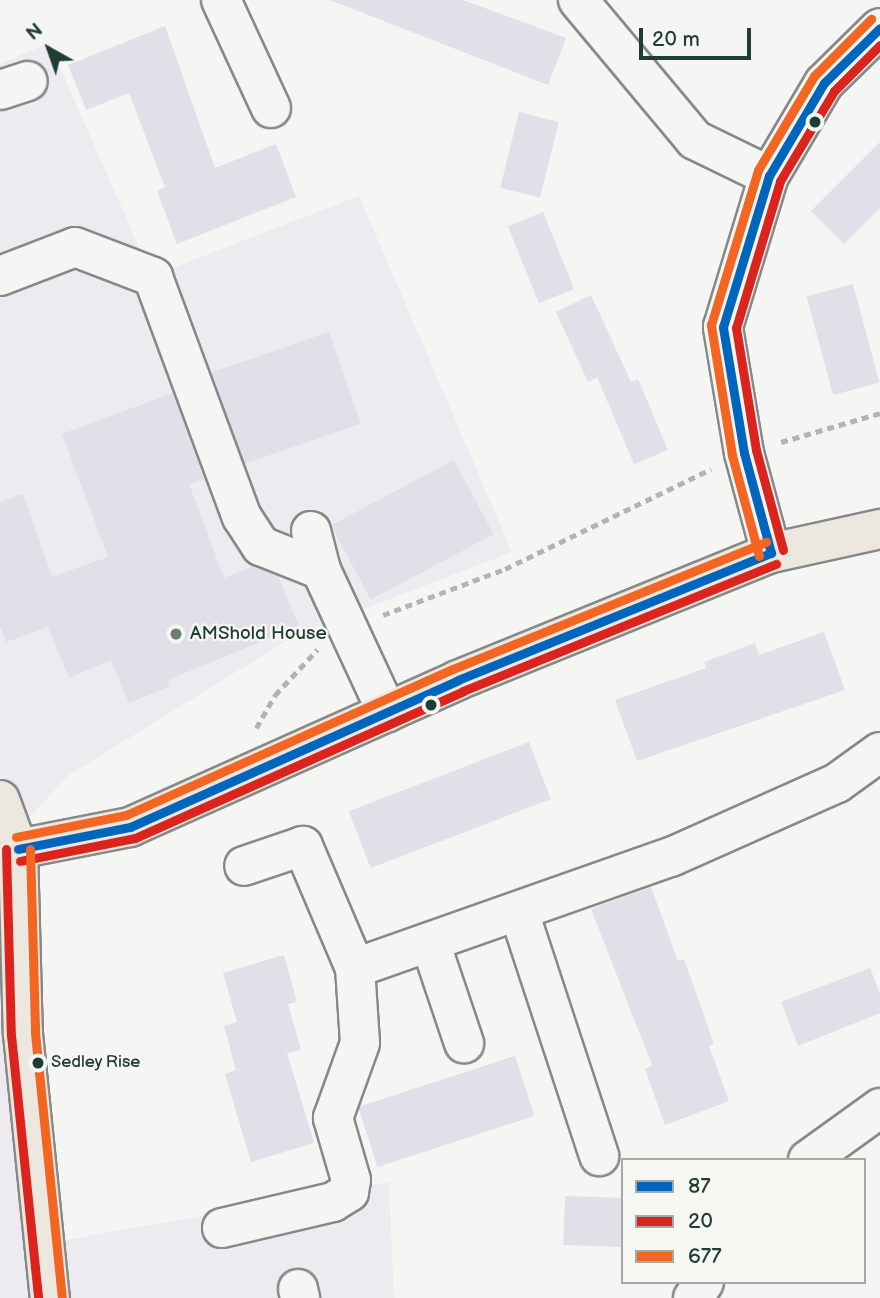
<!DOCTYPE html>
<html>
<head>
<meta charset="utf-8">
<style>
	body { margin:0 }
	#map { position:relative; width:880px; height:1298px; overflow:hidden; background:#f5f5f3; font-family:"Balsamiq Sans",sans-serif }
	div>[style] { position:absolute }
	.built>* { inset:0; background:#edeaf0 }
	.building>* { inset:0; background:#e1dfe8; transform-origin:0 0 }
	.path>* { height:4.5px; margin-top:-2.25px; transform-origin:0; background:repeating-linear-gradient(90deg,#b0b4b2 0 7px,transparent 0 12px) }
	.roads { filter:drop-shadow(2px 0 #858a88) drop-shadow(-2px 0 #858a88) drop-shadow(0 2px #858a88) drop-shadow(0 -2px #858a88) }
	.minor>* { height:38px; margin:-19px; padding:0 19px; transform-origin:19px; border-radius:19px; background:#f5f5f3 }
	.major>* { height:38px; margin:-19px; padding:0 19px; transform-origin:19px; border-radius:19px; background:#ece8df }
	.bus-1>* { height:9px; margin:-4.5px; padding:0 4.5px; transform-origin:4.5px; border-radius:4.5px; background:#0065bd }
	.bus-2>* { height:9px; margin:-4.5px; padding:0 4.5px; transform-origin:4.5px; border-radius:4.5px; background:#dc241f }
	.bus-3>* { height:9px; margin:-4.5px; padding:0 4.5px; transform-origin:4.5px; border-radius:4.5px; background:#f26522 }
	.dots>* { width:19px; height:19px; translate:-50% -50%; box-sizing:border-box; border:4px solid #f6f6f2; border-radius:50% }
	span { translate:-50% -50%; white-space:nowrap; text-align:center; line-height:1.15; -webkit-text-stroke:5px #f6f6f2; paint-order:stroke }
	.bus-label { font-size:17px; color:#1f3d34 }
	.left { translate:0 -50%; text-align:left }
	.poi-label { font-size:19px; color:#1f3d34 }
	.legend { position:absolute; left:621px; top:1158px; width:245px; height:126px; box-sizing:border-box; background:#f6f6f2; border:2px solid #a0aca6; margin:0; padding:9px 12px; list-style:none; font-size:21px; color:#1f3d34 }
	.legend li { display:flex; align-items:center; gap:14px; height:35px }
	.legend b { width:35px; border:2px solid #a0aca6 }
	.north { position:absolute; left:14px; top:14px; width:70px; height:70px; -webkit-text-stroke:5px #f6f6f2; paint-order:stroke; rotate:320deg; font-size:19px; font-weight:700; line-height:28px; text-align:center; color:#1f3d34 }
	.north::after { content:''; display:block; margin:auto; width:24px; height:32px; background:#1f3d34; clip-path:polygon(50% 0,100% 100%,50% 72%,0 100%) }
	.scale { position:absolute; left:639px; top:28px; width:112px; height:32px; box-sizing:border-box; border:4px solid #1f3d34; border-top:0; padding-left:9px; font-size:21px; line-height:24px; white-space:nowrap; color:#1f3d34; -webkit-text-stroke:5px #f6f6f2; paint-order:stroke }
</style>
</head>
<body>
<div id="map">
	<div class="built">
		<i style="clip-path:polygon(49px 43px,152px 276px,359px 196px,512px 552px,294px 636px,69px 775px,0 848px,0 64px)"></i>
		<i style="clip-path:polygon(0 982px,27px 1247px,389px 1182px,394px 1298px,0 1298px)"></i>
	</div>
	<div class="building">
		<i style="clip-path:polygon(330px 0,463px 0,566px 38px,548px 85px)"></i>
		<i style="clip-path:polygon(165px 26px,215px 168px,276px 144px,296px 197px,177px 244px,157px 191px,165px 187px,129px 93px,86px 110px,68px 65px)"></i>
		<i style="left:519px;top:112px;width:41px;height:78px;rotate:14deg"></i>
		<i style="clip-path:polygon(880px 142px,880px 208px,844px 244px,811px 211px)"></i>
		<i style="left:543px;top:212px;width:83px;height:38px;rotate:68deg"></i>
		<i style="left:853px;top:284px;width:102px;height:48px;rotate:75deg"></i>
		<i style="clip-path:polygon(591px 295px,631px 382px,638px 379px,668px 450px,634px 464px,597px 377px,588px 382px,556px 312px)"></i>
		<i style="left:329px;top:332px;width:97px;height:124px;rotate:71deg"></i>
		<i style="clip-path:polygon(173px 393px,204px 479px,189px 484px,224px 578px,253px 566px,278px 576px,299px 626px,168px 680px,170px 686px,129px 703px,111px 660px,69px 678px,48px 627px,6px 642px,0 626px,0 502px,23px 494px,52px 577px,108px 557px,62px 434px)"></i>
		<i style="left:454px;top:460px;width:84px;height:139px;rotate:62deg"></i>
		<i style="clip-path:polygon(824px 632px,845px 690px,637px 761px,615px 700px,706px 668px,704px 662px,755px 643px,759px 655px)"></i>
		<i style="left:529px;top:742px;width:61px;height:193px;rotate:69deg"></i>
		<i style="clip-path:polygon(651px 887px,678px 961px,684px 959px,714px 1044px,709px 1046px,729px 1101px,665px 1125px,645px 1069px,652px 1065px,591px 909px)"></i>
		<i style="clip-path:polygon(284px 955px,297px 1002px,288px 1004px,301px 1050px,287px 1053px,314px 1143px,251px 1162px,225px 1074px,236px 1070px,224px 1026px,237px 1022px,223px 973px)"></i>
		<i style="clip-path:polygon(870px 968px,880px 993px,880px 1013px,798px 1046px,781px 1002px)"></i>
		<i style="left:515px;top:1056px;width:63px;height:165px;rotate:72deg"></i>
		<i style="left:565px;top:1196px;width:58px;height:49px;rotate:2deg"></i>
	</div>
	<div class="path">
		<i style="left:781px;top:442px;width:103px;rotate:-16.3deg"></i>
		<i style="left:383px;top:615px;width:130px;rotate:-20.7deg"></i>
		<i style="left:505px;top:569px;width:229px;rotate:-25.9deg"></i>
		<i style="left:256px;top:728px;width:38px;rotate:-60deg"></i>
		<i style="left:275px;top:695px;width:62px;rotate:-47deg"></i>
	</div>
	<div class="roads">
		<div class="minor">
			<i style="left:221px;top:0;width:119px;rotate:65.2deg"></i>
			<i style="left:578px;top:0;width:182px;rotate:50.1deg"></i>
			<i style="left:695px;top:140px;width:82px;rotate:25.9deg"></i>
			<i style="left:0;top:90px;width:29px;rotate:-18deg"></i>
			<i style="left:0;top:276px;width:80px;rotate:-21.1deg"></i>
			<i style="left:75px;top:247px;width:84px;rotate:21deg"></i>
			<i style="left:153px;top:277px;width:256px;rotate:69.7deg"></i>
			<i style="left:242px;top:517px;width:35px;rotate:57deg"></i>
			<i style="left:261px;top:546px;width:65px;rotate:21.8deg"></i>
			<i style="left:311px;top:531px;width:40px;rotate:75.6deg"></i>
			<i style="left:321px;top:570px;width:157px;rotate:65.1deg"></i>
			<i style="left:771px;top:553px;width:104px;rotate:-105.1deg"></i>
			<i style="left:744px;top:453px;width:128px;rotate:-99.5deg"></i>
			<i style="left:723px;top:327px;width:158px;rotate:-73.1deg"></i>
			<i style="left:769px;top:176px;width:108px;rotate:-59.4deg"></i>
			<i style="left:824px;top:83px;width:78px;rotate:-44.5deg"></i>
			<i style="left:519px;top:912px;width:257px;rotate:71.8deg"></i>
			<i style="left:430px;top:942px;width:107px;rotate:71.4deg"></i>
			<i style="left:355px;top:968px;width:335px;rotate:-19.4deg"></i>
			<i style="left:671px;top:857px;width:182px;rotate:-24deg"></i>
			<i style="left:837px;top:783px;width:53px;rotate:-35.8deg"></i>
			<i style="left:808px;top:1160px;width:89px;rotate:-35.8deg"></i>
			<i style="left:222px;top:1228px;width:114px;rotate:-13.2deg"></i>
			<i style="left:333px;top:1202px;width:19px;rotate:-32deg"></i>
			<i style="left:349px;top:1192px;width:12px;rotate:-81deg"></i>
			<i style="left:351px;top:1180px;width:65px;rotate:-106.2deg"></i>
			<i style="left:333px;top:1118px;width:80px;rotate:-70.2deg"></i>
			<i style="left:360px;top:1043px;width:75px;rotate:-93.8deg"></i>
			<i style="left:355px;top:968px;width:133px;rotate:-113.1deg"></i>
			<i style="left:303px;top:846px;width:62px;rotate:161.3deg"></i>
			<i style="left:298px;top:1289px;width:9px;rotate:77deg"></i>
			<i style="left:693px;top:1298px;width:19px;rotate:-55deg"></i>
		</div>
		<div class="major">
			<i style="left:0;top:800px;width:52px;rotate:69.8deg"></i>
			<i style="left:18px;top:849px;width:185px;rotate:88.5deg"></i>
			<i style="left:23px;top:1034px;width:265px;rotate:84.2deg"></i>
			<i style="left:18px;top:849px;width:114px;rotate:-11.1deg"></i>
			<i style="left:130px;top:827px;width:359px;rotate:-24.1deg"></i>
			<i style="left:458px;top:680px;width:338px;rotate:-22.1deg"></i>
			<i style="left:771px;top:553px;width:112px;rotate:-12.4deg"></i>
		</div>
	</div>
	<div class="bus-1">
		<i style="left:771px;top:553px;width:104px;rotate:-105.1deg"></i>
		<i style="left:744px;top:453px;width:128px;rotate:-99.5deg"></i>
		<i style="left:723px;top:327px;width:158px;rotate:-73.1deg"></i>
		<i style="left:769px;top:176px;width:108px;rotate:-59.4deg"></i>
		<i style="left:824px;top:83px;width:78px;rotate:-44.5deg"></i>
		<i style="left:18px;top:849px;width:114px;rotate:-11.1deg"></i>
		<i style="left:130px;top:827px;width:359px;rotate:-24.1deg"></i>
		<i style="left:458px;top:680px;width:338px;rotate:-22.1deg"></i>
	</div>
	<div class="bus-2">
		<i style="left:783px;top:550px;width:104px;rotate:-105.1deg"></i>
		<i style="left:756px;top:450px;width:124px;rotate:-99.3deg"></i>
		<i style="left:736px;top:328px;width:153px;rotate:-73.3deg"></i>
		<i style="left:780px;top:181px;width:105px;rotate:-59deg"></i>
		<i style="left:834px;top:91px;width:65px;rotate:-45deg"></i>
		<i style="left:6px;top:849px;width:186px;rotate:88.5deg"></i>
		<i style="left:11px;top:1035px;width:264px;rotate:84.1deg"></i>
		<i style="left:20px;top:861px;width:117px;rotate:-11.3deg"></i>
		<i style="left:135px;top:838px;width:359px;rotate:-24.1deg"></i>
		<i style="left:463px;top:691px;width:338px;rotate:-22.1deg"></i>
	</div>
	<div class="bus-3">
		<i style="left:759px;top:556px;width:105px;rotate:-105deg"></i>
		<i style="left:732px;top:455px;width:132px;rotate:-99.2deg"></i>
		<i style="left:711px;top:325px;width:162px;rotate:-73.1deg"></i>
		<i style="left:758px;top:170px;width:109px;rotate:-59.2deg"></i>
		<i style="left:814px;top:76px;width:81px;rotate:-45deg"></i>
		<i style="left:16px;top:837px;width:112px;rotate:-11.3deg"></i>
		<i style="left:126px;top:815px;width:358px;rotate:-24.1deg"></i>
		<i style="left:453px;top:669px;width:338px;rotate:-22.1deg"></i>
		<i style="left:30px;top:849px;width:184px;rotate:88.4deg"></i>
		<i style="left:35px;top:1033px;width:265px;rotate:84.2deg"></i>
	</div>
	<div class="dots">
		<i style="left:815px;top:122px;background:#1f3d34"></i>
		<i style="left:176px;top:634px;background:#6a7d77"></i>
		<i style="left:431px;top:705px;background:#1f3d34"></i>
		<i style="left:38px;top:1063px;background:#1f3d34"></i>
	</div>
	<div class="bus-label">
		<span class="left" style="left:51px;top:1063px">Sedley Rise</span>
	</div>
	<div class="poi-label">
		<span class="left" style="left:190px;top:634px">AMShold House</span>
	</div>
	<ul class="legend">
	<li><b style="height:9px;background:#0065bd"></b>87</li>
	<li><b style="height:9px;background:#dc241f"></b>20</li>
	<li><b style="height:9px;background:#f26522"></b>677</li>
	</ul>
	<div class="north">N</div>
	<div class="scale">20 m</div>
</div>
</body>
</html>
